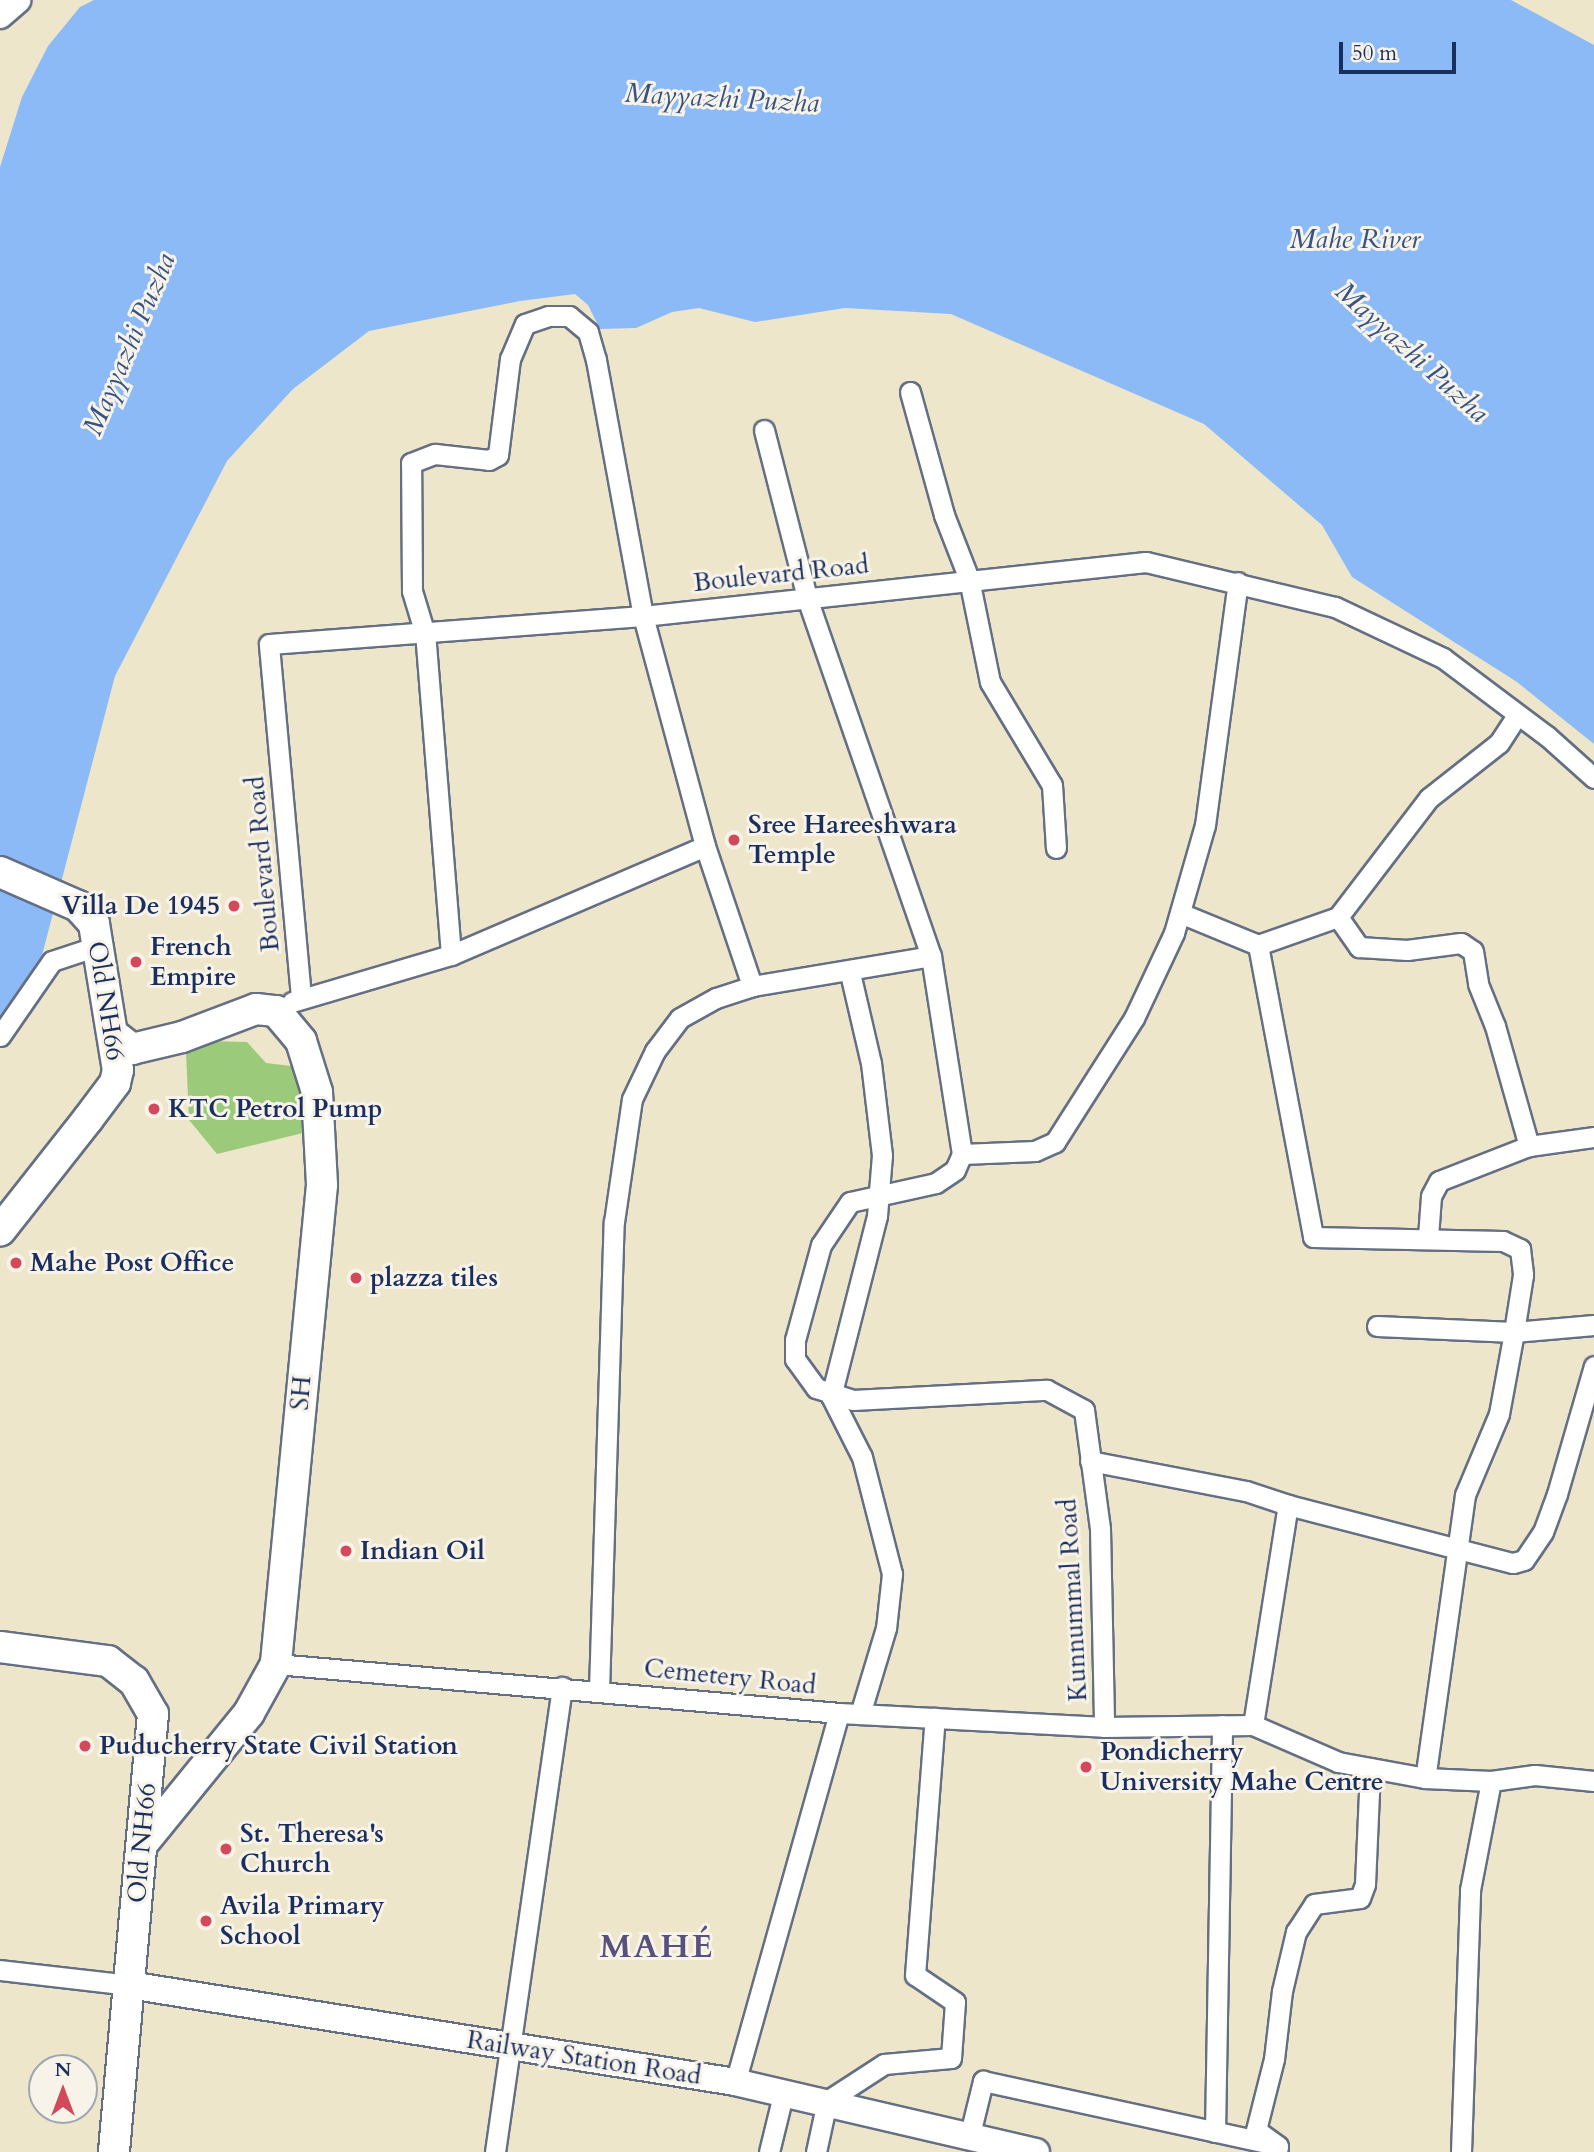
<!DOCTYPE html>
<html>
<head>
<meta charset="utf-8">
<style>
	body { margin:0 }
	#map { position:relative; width:1594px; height:2152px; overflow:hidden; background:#eee6cb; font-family:Cardo,serif }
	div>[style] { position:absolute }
	.green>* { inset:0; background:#9bcb7a }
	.water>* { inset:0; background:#8bbaf6 }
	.roads { filter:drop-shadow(2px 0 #656f84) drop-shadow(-2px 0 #656f84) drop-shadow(0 2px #656f84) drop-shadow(0 -2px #656f84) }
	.street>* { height:19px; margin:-9.5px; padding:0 9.5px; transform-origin:9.5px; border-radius:9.5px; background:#fff }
	.secondary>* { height:26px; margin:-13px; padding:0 13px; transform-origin:13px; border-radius:13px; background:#fff }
	.primary>* { height:30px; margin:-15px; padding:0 15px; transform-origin:15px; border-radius:15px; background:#fff }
	.dots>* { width:19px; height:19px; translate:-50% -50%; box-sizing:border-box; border:4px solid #f7f3e8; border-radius:50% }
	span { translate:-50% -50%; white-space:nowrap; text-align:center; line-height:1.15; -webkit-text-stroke:6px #f7f3e8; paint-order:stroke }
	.street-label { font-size:26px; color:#1b2f5e }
	.poi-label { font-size:26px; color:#1b2f5e; font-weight:700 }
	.left { translate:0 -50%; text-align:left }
	.right { translate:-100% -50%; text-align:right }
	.water-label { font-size:28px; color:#375284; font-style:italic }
	.district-label { font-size:33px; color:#59517d; font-weight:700; letter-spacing:2px }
	.north { position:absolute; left:28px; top:2054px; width:70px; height:70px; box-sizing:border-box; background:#f7f3e8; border:2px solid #9fa5b1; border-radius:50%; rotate:0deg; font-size:19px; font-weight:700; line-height:28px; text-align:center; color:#1b2f5e }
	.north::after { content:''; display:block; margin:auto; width:24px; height:32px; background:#d1495b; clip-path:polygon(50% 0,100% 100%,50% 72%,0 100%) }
	.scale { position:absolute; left:1339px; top:42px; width:117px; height:32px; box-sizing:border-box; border:4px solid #1b2f5e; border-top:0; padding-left:9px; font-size:21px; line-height:24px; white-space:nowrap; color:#1b2f5e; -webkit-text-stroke:5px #f7f3e8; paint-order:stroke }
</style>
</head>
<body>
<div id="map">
	<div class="green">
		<i style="clip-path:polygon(207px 1041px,247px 1042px,266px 1063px,299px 1067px,307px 1132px,217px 1154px,189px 1120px,186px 1052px)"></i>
	</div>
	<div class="water">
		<i style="clip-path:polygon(94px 0,1511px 0,1594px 45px,1594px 744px,1517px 682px,1352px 577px,1322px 525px,1204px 424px,951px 314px,845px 308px,755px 322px,699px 308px,672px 312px,636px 328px,600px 329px,588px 305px,575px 294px,520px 301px,369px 331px,293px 389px,227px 461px,115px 676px,40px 963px,0 1021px,0 167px,22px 97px,48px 46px,80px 7px)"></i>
	</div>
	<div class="roads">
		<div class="street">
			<i style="left:910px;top:392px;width:128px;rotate:74.5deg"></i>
			<i style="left:944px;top:515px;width:69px;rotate:68.7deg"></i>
			<i style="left:969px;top:579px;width:105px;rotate:78.5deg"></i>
			<i style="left:990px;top:682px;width:120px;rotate:59deg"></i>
			<i style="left:1052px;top:785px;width:63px;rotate:86.4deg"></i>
			<i style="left:764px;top:430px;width:173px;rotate:75.6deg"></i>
			<i style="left:807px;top:598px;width:379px;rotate:70.9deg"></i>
			<i style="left:931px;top:956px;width:200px;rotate:81.1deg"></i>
			<i style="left:962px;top:1154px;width:73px;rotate:-2.4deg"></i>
			<i style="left:1035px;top:1151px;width:22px;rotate:-24deg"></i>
			<i style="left:1055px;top:1142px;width:147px;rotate:-57.5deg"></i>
			<i style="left:1134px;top:1018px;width:94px;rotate:-64.8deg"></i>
			<i style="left:1174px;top:933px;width:112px;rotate:-74deg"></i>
			<i style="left:1205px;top:825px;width:245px;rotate:-82.3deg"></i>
			<i style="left:1180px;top:913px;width:84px;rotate:22.3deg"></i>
			<i style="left:1258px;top:945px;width:85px;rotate:-19.3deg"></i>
			<i style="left:1338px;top:917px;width:150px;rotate:-52.6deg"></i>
			<i style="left:1429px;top:798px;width:89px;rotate:-38.2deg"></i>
			<i style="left:1499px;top:743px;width:33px;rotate:-57deg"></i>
			<i style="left:1338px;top:917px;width:37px;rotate:55deg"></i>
			<i style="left:1359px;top:947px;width:48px;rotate:3.6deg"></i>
			<i style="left:1407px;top:950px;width:54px;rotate:-7.4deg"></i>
			<i style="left:1461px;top:943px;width:14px;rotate:34deg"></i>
			<i style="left:1473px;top:951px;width:33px;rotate:81deg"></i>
			<i style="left:1478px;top:984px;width:45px;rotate:68deg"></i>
			<i style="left:1495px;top:1026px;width:125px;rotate:74.2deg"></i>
			<i style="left:1258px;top:945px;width:297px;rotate:79.3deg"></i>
			<i style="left:1313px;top:1237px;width:190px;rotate:1.2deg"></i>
			<i style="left:1503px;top:1241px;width:19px;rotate:25deg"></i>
			<i style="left:1520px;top:1249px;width:26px;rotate:83deg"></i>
			<i style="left:1523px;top:1275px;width:58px;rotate:99deg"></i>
			<i style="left:1514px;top:1332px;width:80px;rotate:-5deg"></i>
			<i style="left:451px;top:955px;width:322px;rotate:-94.6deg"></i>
			<i style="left:425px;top:634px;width:45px;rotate:-106.8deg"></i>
			<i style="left:412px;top:591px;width:128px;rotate:-90.4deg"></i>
			<i style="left:411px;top:463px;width:26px;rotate:-21deg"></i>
			<i style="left:435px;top:454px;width:54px;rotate:6.3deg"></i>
			<i style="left:489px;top:460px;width:10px;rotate:-29deg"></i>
			<i style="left:498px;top:455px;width:97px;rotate:-82.9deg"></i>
			<i style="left:510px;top:359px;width:38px;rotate:-67deg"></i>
			<i style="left:525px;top:324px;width:24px;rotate:-19deg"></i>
			<i style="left:548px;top:316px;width:21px"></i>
			<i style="left:569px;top:316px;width:25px;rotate:40deg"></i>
			<i style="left:588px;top:332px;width:29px;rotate:74deg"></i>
			<i style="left:596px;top:360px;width:260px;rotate:79.6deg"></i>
			<i style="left:643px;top:616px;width:238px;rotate:74.9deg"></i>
			<i style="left:705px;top:846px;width:148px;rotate:71.4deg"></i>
			<i style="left:850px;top:973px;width:92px;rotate:76.9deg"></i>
			<i style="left:871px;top:1063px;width:93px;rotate:83.2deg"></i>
			<i style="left:882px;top:1155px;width:61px;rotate:94.7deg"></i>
			<i style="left:877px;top:1216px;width:186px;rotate:104.3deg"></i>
			<i style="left:831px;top:1396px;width:68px;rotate:63.1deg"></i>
			<i style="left:862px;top:1457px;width:121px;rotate:75.6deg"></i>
			<i style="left:892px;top:1574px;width:54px;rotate:96.3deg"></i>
			<i style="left:886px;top:1628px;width:90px;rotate:106.8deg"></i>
			<i style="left:301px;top:997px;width:354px;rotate:-95.2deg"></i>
			<i style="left:269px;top:644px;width:375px;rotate:-4.3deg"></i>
			<i style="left:643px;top:616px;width:506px;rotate:-6.13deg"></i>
			<i style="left:1146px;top:562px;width:194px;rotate:13.4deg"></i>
			<i style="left:1335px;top:607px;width:119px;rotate:25.3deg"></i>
			<i style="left:1443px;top:658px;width:130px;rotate:36.9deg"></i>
			<i style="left:1547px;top:736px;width:63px;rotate:41.8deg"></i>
			<i style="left:292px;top:1002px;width:166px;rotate:-16.5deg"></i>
			<i style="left:451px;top:955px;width:276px;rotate:-23.2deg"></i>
			<i style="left:0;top:1036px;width:91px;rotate:-55.3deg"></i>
			<i style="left:52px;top:961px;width:51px;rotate:-18.4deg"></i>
			<i style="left:962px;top:1154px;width:17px;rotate:114deg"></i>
			<i style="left:955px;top:1170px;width:23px;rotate:146deg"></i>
			<i style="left:936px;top:1183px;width:88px;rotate:167.5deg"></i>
			<i style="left:850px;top:1202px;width:52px;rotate:124deg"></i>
			<i style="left:821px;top:1245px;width:98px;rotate:105.3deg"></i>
			<i style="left:795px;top:1340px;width:19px;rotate:90deg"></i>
			<i style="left:795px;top:1359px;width:36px;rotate:54deg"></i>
			<i style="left:816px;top:1388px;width:39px;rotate:18deg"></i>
			<i style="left:853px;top:1400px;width:194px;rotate:-3deg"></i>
			<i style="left:1047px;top:1390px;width:42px;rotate:28.4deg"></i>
			<i style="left:1084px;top:1410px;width:120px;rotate:82.3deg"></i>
			<i style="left:1100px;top:1529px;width:198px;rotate:88.8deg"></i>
			<i style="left:1428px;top:1237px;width:41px;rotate:-85.8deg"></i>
			<i style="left:1431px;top:1196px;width:17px;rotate:-62deg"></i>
			<i style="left:1439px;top:1181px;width:97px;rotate:-21.3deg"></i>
			<i style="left:1529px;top:1146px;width:66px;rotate:-7.9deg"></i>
			<i style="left:1377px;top:1326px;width:137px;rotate:2.5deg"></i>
			<i style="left:1514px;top:1332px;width:83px;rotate:100.4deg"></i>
			<i style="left:1499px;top:1414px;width:88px;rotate:112.8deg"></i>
			<i style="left:1465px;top:1495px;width:286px;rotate:98deg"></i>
			<i style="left:1425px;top:1778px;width:66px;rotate:2.6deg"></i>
			<i style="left:1491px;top:1781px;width:44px;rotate:-7.8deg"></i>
			<i style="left:1535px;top:1775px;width:59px;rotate:5.8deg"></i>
			<i style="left:1090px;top:1461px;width:159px;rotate:10.9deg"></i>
			<i style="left:1246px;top:1491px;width:44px;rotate:18.4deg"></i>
			<i style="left:276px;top:1664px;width:565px;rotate:4.97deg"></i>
			<i style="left:839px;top:1713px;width:383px;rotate:105.7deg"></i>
			<i style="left:599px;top:1690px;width:468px;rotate:-88.2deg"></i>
			<i style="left:614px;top:1222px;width:124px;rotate:-81.7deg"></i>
			<i style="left:632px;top:1099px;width:53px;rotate:-64.4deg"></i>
			<i style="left:655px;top:1051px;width:41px;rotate:-52.9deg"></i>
			<i style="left:680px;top:1018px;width:41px;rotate:-29.1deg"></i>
			<i style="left:716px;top:998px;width:38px;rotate:-18deg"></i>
			<i style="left:752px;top:986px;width:181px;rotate:-9.5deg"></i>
			<i style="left:839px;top:1713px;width:265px;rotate:3deg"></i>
			<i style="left:1104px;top:1727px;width:149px;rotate:-0.8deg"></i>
			<i style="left:1253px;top:1725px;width:223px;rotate:-81deg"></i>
			<i style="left:1288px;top:1505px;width:232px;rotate:14.5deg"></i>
			<i style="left:1513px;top:1563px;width:11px;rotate:-15deg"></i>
			<i style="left:1524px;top:1560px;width:34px;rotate:-56deg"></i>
			<i style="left:1543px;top:1532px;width:40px;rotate:-69.8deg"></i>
			<i style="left:1557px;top:1494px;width:133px;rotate:-73.9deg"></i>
			<i style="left:1253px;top:1725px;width:93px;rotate:23.5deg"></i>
			<i style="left:1338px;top:1762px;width:88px;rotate:10.4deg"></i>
			<i style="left:0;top:1970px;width:130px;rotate:6.6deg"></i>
			<i style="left:1215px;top:2132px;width:407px;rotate:-89deg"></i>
			<i style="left:970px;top:2134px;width:55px;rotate:-76.2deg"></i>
			<i style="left:983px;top:2081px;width:295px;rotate:12.3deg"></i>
			<i style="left:495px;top:2152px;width:470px;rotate:-81.8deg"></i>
			<i style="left:769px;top:2152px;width:63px;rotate:-76.2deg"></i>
			<i style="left:816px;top:2152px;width:52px;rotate:-77.8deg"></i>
			<i style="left:827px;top:2101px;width:68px;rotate:-33deg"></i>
			<i style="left:884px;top:2064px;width:67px;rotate:-5.1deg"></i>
			<i style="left:951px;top:2058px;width:56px;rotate:-85.9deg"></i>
			<i style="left:955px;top:2002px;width:48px;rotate:-146deg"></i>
			<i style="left:915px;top:1975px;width:258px;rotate:-85.6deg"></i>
			<i style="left:1277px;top:2152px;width:6px;rotate:-81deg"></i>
			<i style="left:1278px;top:2146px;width:27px;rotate:-144deg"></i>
			<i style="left:1256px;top:2130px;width:73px;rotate:-75.8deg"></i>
			<i style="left:1274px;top:2059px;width:68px;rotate:-83.3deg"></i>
			<i style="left:1282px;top:1991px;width:61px;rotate:-76.7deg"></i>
			<i style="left:1296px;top:1932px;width:33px;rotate:-57deg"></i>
			<i style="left:1314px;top:1904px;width:46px;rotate:-7.4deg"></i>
			<i style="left:1360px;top:1898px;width:15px;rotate:-70deg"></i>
			<i style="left:1365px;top:1884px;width:116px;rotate:-87.5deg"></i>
			<i style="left:1461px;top:2152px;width:262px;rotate:-88deg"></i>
			<i style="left:1470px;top:1890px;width:111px;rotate:-79.1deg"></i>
		</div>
		<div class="secondary">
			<i style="left:0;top:15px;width:23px;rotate:-41deg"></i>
			<i style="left:129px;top:1985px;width:614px;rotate:9.09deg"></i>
			<i style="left:735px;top:2082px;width:309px;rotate:13.1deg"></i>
		</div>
		<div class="primary">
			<i style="left:0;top:872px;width:85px;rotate:23.6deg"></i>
			<i style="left:78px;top:906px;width:24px;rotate:48deg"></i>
			<i style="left:94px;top:924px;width:148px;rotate:80.7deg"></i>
			<i style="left:118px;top:1070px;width:13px;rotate:103deg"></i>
			<i style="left:115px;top:1083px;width:45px;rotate:126.9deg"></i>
			<i style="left:88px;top:1119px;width:142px;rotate:128.2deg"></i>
			<i style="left:114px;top:1035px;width:23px;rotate:38deg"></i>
			<i style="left:132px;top:1049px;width:51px;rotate:-13.5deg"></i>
			<i style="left:182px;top:1037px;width:79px;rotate:-20.7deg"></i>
			<i style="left:256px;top:1009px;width:20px;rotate:6deg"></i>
			<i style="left:276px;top:1011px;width:39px;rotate:50deg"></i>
			<i style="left:301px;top:1041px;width:53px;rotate:72.6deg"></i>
			<i style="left:317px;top:1092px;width:93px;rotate:86.9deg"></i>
			<i style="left:322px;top:1185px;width:481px;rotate:95.5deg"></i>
			<i style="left:276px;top:1664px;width:56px;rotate:118.9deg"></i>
			<i style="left:249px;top:1713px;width:168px;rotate:129.2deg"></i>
			<i style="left:0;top:1647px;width:109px;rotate:7.4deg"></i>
			<i style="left:108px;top:1661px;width:33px;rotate:38deg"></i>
			<i style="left:134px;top:1681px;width:38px;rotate:60deg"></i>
			<i style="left:153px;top:1714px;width:440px;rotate:95.1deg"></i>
		</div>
	</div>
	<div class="dots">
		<i style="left:734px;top:840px;background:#d1495b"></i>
		<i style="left:234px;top:906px;background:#d1495b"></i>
		<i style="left:136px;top:962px;background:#d1495b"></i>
		<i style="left:154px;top:1109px;background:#d1495b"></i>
		<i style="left:16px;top:1263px;background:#d1495b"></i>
		<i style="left:356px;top:1278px;background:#d1495b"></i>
		<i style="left:346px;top:1551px;background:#d1495b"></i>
		<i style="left:85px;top:1746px;background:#d1495b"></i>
		<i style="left:1086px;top:1767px;background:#d1495b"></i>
		<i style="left:226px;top:1849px;background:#d1495b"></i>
		<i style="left:206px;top:1921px;background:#d1495b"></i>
	</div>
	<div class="street-label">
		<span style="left:781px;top:574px;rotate:-6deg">Boulevard Road</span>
		<span style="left:263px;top:864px;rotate:-95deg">Boulevard Road</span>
		<span style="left:106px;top:1001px;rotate:81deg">Old NH66</span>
		<span style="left:301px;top:1393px;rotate:-85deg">SH</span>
		<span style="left:1073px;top:1600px;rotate:-93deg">Kunnummal Road</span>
		<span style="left:730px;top:1677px;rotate:6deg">Cemetery Road</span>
		<span style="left:142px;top:1843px;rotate:-85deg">Old NH66</span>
		<span style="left:584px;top:2058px;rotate:9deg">Railway Station Road</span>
	</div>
	<div class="poi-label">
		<span class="left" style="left:748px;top:840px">Sree Hareeshwara<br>Temple</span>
		<span class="right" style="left:220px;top:906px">Villa De 1945</span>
		<span class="left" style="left:150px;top:962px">French<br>Empire</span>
		<span class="left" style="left:168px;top:1109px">KTC Petrol Pump</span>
		<span class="left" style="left:30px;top:1263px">Mahe Post Office</span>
		<span class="left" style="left:370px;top:1278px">plazza tiles</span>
		<span class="left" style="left:360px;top:1551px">Indian Oil</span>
		<span class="left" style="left:99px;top:1746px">Puducherry State Civil Station</span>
		<span class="left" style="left:1100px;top:1767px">Pondicherry<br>University Mahe Centre</span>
		<span class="left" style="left:240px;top:1849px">St. Theresa's<br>Church</span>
		<span class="left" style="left:220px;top:1921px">Avila Primary<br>School</span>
	</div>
	<div class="water-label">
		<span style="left:722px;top:98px;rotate:3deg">Mayyazhi Puzha</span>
		<span style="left:1355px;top:239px">Mahe River</span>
		<span style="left:129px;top:344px;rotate:-67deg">Mayyazhi Puzha</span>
		<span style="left:1412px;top:352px;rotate:42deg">Mayyazhi Puzha</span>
	</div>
	<div class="district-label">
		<span style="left:657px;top:1947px">MAHÉ</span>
	</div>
	<div class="north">N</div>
	<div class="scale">50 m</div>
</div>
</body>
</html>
